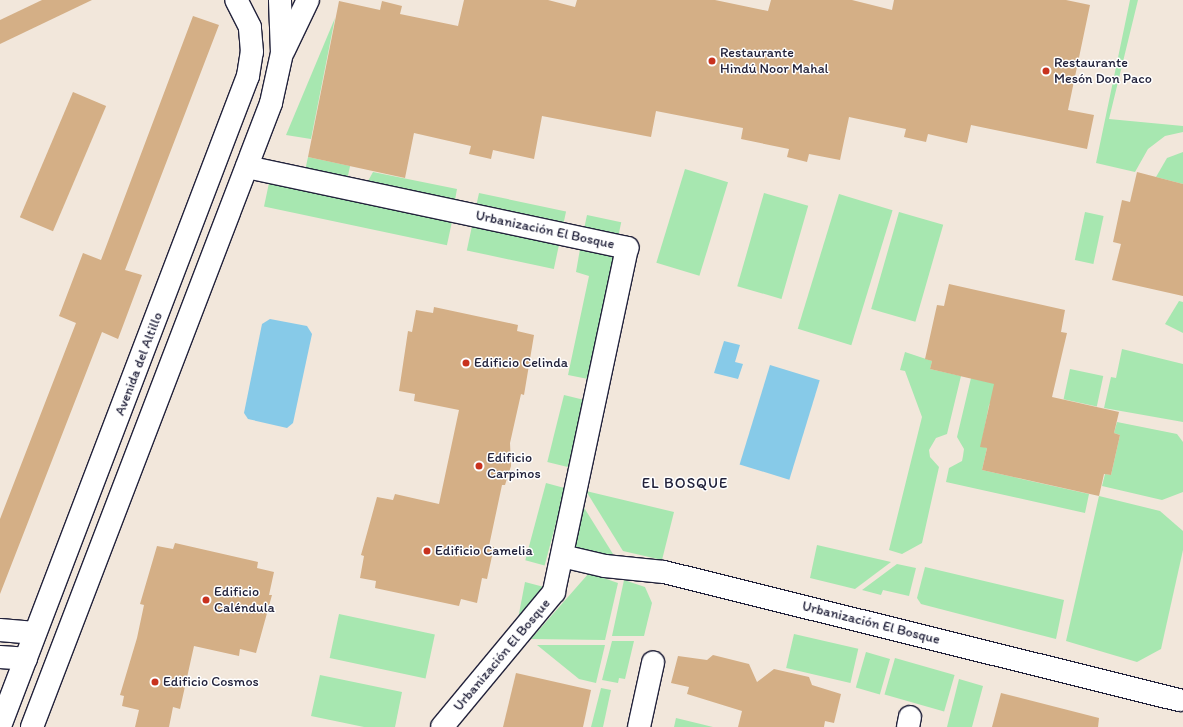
<!DOCTYPE html>
<html>
<head>
<meta charset="utf-8">
<style>
	body { margin:0 }
	#map { position:relative; width:1183px; height:727px; overflow:hidden; background:#f2e7db; font-family:Itim,sans-serif }
	div>[style] { position:absolute }
	.green>* { inset:0; background:#a7e7b0; transform-origin:0 0 }
	.water>* { inset:0; background:#87cae8; transform-origin:0 0 }
	.building>* { inset:0; background:#d4af86; transform-origin:0 0 }
	.roads { filter:drop-shadow(1px 0 #22223b) drop-shadow(-1px 0 #22223b) drop-shadow(0 1px #22223b) drop-shadow(0 -1px #22223b) }
	.minor>* { height:22px; margin:-11px; padding:0 11px; transform-origin:11px; border-radius:11px; background:#fff }
	.dots>* { width:11px; height:11px; translate:-50% -50%; box-sizing:border-box; border:2px solid #fff; border-radius:50% }
	span { translate:-50% -50%; white-space:nowrap; text-align:center; line-height:1.15; -webkit-text-stroke:3px #fff; paint-order:stroke }
	.poi-label { font-size:14px; color:#22223b }
	.left { translate:0 -50%; text-align:left }
	.street-label { font-size:14px; color:#22223b }
	.neighbourhood-label { font-size:15px; color:#22223b; letter-spacing:1px }
</style>
</head>
<body>
<div id="map">
	<div class="green">
		<i style="clip-path:polygon(1130px 0,1138px 0,1109px 119px,1183px 126px,1183px 132px,1165px 136px,1148px 149px,1135px 172px,1096px 163px)"></i>
		<i style="clip-path:polygon(335px 18px,311px 139px,286px 135px)"></i>
		<i style="clip-path:polygon(1183px 152px,1183px 184px,1156px 177px,1167px 158px)"></i>
		<i style="left:308px;top:157px;width:43px;height:11px;rotate:12deg"></i>
		<i style="left:685px;top:169px;width:45px;height:98px;rotate:17deg"></i>
		<i style="clip-path:polygon(373px 172px,457px 189px,455px 200px,368px 181px)"></i>
		<i style="left:269px;top:183px;width:187px;height:24px;rotate:12deg"></i>
		<i style="left:479px;top:193px;width:89px;height:11px;rotate:12deg"></i>
		<i style="left:764px;top:193px;width:46px;height:97px;rotate:16deg"></i>
		<i style="left:839px;top:194px;width:56px;height:141px;rotate:17deg"></i>
		<i style="left:899px;top:212px;width:46px;height:101px;rotate:16deg"></i>
		<i style="left:1085px;top:212px;width:19px;height:49px;rotate:12deg"></i>
		<i style="left:587px;top:215px;width:35px;height:12px;rotate:12deg"></i>
		<i style="left:472px;top:226px;width:89px;height:25px;rotate:12deg"></i>
		<i style="clip-path:polygon(580px 249px,614px 255px,588px 379px,568px 375px,589px 276px,576px 272px)"></i>
		<i style="clip-path:polygon(1179px 301px,1183px 302px,1183px 333px,1165px 324px)"></i>
		<i style="clip-path:polygon(1122px 349px,1183px 364px,1183px 422px,1104px 408px,1111px 377px,1116px 378px)"></i>
		<i style="clip-path:polygon(905px 352px,932px 361px,930px 369px,961px 376px,947px 434px,936px 438px,929px 450px,930px 457px,939px 467px,922px 543px,902px 554px,889px 550px,922px 417px,905px 371px,900px 370px)"></i>
		<i style="left:1070px;top:369px;width:34px;height:31px;rotate:12deg"></i>
		<i style="clip-path:polygon(971px 378px,1001px 385px,989px 405px,981px 446px,987px 448px,982px 470px,1089px 494px,1085px 513px,946px 482px,949px 468px,962px 461px,963px 456px,964px 449px,957px 437px)"></i>
		<i style="left:564px;top:395px;width:21px;height:69px;rotate:14deg"></i>
		<i style="clip-path:polygon(1117px 422px,1177px 434px,1183px 442px,1183px 492px,1162px 500px,1102px 486px,1105px 474px,1111px 475px,1120px 435px,1114px 433px)"></i>
		<i style="left:546px;top:483px;width:20px;height:80px;rotate:15deg"></i>
		<i style="clip-path:polygon(586px 491px,674px 512px,662px 560px,623px 551px)"></i>
		<i style="clip-path:polygon(1099px 496px,1160px 511px,1183px 531px,1183px 550px,1161px 649px,1137px 662px,1066px 641px)"></i>
		<i style="clip-path:polygon(583px 506px,613px 554px,606px 558px,574px 551px)"></i>
		<i style="clip-path:polygon(817px 545px,891px 562px,855px 589px,810px 578px)"></i>
		<i style="clip-path:polygon(897px 564px,916px 568px,909px 596px,883px 590px,881px 595px,862px 590px)"></i>
		<i style="clip-path:polygon(925px 567px,1064px 600px,1056px 639px,921px 604px,917px 598px)"></i>
		<i style="clip-path:polygon(589px 573px,618px 583px,605px 640px,531px 639px)"></i>
		<i style="clip-path:polygon(624px 580px,645px 587px,652px 603px,644px 636px,612px 636px)"></i>
		<i style="clip-path:polygon(525px 582px,544px 587px,518px 619px)"></i>
		<i style="left:339px;top:614px;width:98px;height:45px;rotate:12deg"></i>
		<i style="left:794px;top:634px;width:66px;height:35px;rotate:13deg"></i>
		<i style="clip-path:polygon(612px 641px,634px 641px,625px 679px,619px 678px,618px 683px,602px 680px)"></i>
		<i style="clip-path:polygon(537px 645px,605px 645px,596px 683px,579px 679px)"></i>
		<i style="left:866px;top:652px;width:25px;height:37px;rotate:16deg"></i>
		<i style="left:895px;top:658px;width:62px;height:38px;rotate:16deg"></i>
		<i style="clip-path:polygon(320px 675px,402px 692px,395px 727px,364px 727px,311px 716px)"></i>
		<i style="clip-path:polygon(959px 679px,983px 686px,972px 727px,947px 727px)"></i>
		<i style="clip-path:polygon(601px 688px,611px 690px,603px 727px,591px 727px)"></i>
		<i style="clip-path:polygon(676px 718px,713px 727px,674px 727px)"></i>
	</div>
	<div class="water">
		<i style="clip-path:polygon(270px 319px,307px 326px,312px 334px,293px 423px,287px 428px,248px 419px,244px 413px,262px 324px)"></i>
		<i style="clip-path:polygon(724px 341px,740px 345px,735px 362px,743px 364px,738px 379px,714px 373px)"></i>
		<i style="left:770px;top:365px;width:52px;height:104px;rotate:17deg"></i>
	</div>
	<div class="building">
		<i style="clip-path:polygon(42px 0,92px 0,0 44px,0 20px)"></i>
		<i style="clip-path:polygon(464px 0,548px 0,575px 7px,577px 0,715px 0,768px 11px,771px 0,852px 0,892px 10px,894px 0,1066px 0,1090px 5px,1068px 110px,1094px 115px,1087px 149px,971px 125px,967px 143px,928px 134px,926px 142px,904px 137px,906px 129px,849px 117px,840px 160px,809px 154px,807px 162px,787px 157px,789px 149px,741px 139px,743px 128px,656px 111px,651px 137px,542px 116px,534px 159px,493px 150px,491px 159px,469px 154px,471px 146px,414px 133px,405px 178px,308px 157px,339px 1px,380px 10px,382px 1px,402px 6px,400px 14px,458px 26px)"></i>
		<i style="clip-path:polygon(193px 16px,219px 25px,125px 270px,142px 275px,118px 339px,102px 332px,0 594px,0 519px,76px 323px,59px 316px,83px 253px,101px 260px)"></i>
		<i style="left:73px;top:92px;width:36px;height:136px;rotate:23deg"></i>
		<i style="clip-path:polygon(1137px 172px,1183px 184px,1183px 296px,1112px 280px,1121px 244px,1113px 242px,1122px 200px,1130px 202px)"></i>
		<i style="clip-path:polygon(949px 284px,1065px 310px,1061px 332px,1067px 333px,1052px 397px,1119px 412px,1114px 433px,1120px 435px,1111px 475px,1104px 474px,1099px 496px,982px 470px,987px 448px,980px 447px,994px 384px,930px 369px,932px 361px,925px 359px,937px 305px,944px 306px)"></i>
		<i style="clip-path:polygon(434px 307px,518px 325px,517px 331px,534px 335px,524px 395px,521px 394px,510px 443px,511px 466px,505px 485px,502px 485px,489px 546px,494px 547px,487px 579px,482px 578px,477px 603px,461px 599px,459px 606px,375px 588px,376px 581px,360px 578px,364px 556px,361px 555px,377px 497px,393px 500px,395px 494px,439px 504px,459px 410px,414px 401px,415px 394px,399px 391px,408px 331px,412px 332px,416px 310px,433px 313px)"></i>
		<i style="clip-path:polygon(175px 543px,258px 562px,257px 568px,274px 572px,269px 595px,272px 595px,256px 653px,240px 649px,239px 656px,194px 646px,180px 709px,173px 707px,169px 727px,135px 727px,139px 710px,122px 706px,124px 696px,120px 695px,137px 638px,144px 605px,140px 604px,157px 546px,173px 549px)"></i>
		<i style="clip-path:polygon(713px 655px,749px 664px,757px 682px,774px 669px,809px 677px,812px 685px,841px 694px,834px 723px,825px 721px,824px 727px,738px 727px,742px 711px,687px 694px,689px 687px,671px 683px,678px 656px,707px 660px)"></i>
		<i style="clip-path:polygon(516px 673px,591px 690px,583px 727px,503px 727px)"></i>
		<i style="clip-path:polygon(1001px 693px,1099px 718px,1098px 727px,992px 727px)"></i>
	</div>
	<div class="roads">
		<div class="minor">
			<i style="left:284px;top:50px;width:55px;rotate:-64.4deg"></i>
			<i style="left:247px;top:167px;width:389px;rotate:12deg"></i>
			<i style="left:627px;top:248px;width:352px;rotate:102deg"></i>
			<i style="left:554px;top:592px;width:175px;rotate:129.7deg"></i>
			<i style="left:562px;top:556px;width:44px;rotate:13.1deg"></i>
			<i style="left:605px;top:566px;width:59px;rotate:5.8deg"></i>
			<i style="left:664px;top:572px;width:531px;rotate:13.96deg"></i>
			<i style="left:0;top:630px;width:35px;rotate:5deg"></i>
			<i style="left:0;top:657px;width:26px;rotate:4deg"></i>
			<i style="left:0;top:726px;width:696px;rotate:-69.12deg"></i>
			<i style="left:248px;top:76px;width:24px;rotate:-81deg"></i>
			<i style="left:252px;top:52px;width:25px;rotate:-95deg"></i>
			<i style="left:250px;top:27px;width:30px;rotate:-117deg"></i>
			<i style="left:32px;top:727px;width:668px;rotate:-69.04deg"></i>
			<i style="left:271px;top:103px;width:51px;rotate:-77.6deg"></i>
			<i style="left:282px;top:53px;width:53px;rotate:-92.2deg"></i>
			<i style="left:639px;top:727px;width:66px;rotate:-77.7deg"></i>
			<i style="left:908px;top:727px;width:10px;rotate:-79deg"></i>
		</div>
	</div>
	<div class="dots">
		<i style="left:712px;top:61px;background:#c8321e"></i>
		<i style="left:1046px;top:71px;background:#c8321e"></i>
		<i style="left:466px;top:363px;background:#c8321e"></i>
		<i style="left:479px;top:466px;background:#c8321e"></i>
		<i style="left:427px;top:551px;background:#c8321e"></i>
		<i style="left:206px;top:600px;background:#c8321e"></i>
		<i style="left:155px;top:682px;background:#c8321e"></i>
	</div>
	<div class="poi-label">
		<span class="left" style="left:720px;top:61px">Restaurante<br>Hindú Noor Mahal</span>
		<span class="left" style="left:1054px;top:71px">Restaurante<br>Mesón Don Paco</span>
		<span class="left" style="left:474px;top:363px">Edificio Celinda</span>
		<span class="left" style="left:487px;top:466px">Edificio<br>Carpinos</span>
		<span class="left" style="left:435px;top:551px">Edificio Camelia</span>
		<span class="left" style="left:214px;top:600px">Edificio<br>Caléndula</span>
		<span class="left" style="left:163px;top:682px">Edificio Cosmos</span>
	</div>
	<div class="street-label">
		<span style="left:545px;top:230px;rotate:12deg">Urbanización El Bosque</span>
		<span style="left:139px;top:364px;rotate:-69deg">Avenida del Altillo</span>
		<span style="left:871px;top:623px;rotate:14deg">Urbanización El Bosque</span>
		<span style="left:502px;top:655px;rotate:-50deg">Urbanización El Bosque</span>
	</div>
	<div class="neighbourhood-label">
		<span style="left:685px;top:484px">EL BOSQUE</span>
	</div>
</div>
</body>
</html>
